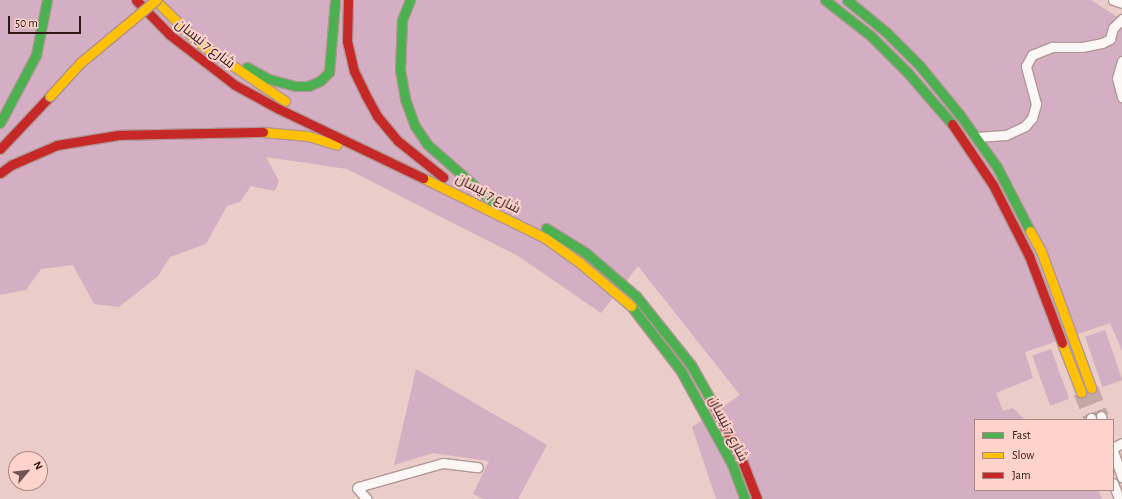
<!DOCTYPE html>
<html>
<head>
<meta charset="utf-8">
<style>
	body { margin:0 }
	#map { position:relative; width:1122px; height:499px; overflow:hidden; background:#eaccc8; font-family:"Alegreya Sans",Cairo,sans-serif }
	div>[style] { position:absolute }
	.green>* { inset:0; background:#d4aec2; transform-origin:0 0 }
	.primary-tunnel>* { height:15px; margin-top:-7.5px; transform-origin:0; background:repeating-linear-gradient(90deg,#c5a8a4 0 15px,transparent 0 23px) }
	.roads { filter:drop-shadow(1px 0 #b09793) drop-shadow(-1px 0 #b09793) drop-shadow(0 1px #b09793) drop-shadow(0 -1px #b09793) }
	.street>* { height:9px; margin:-4.5px; padding:0 4.5px; transform-origin:4.5px; border-radius:4.5px; background:#fcf7f7 }
	.fast>* { height:9px; margin:-4.5px; padding:0 4.5px; transform-origin:4.5px; border-radius:4.5px; background:#4caf50 }
	.slow>* { height:9px; margin:-4.5px; padding:0 4.5px; transform-origin:4.5px; border-radius:4.5px; background:#ffc107 }
	.jam>* { height:9px; margin:-4.5px; padding:0 4.5px; transform-origin:4.5px; border-radius:4.5px; background:#c62828 }
	.bridges { filter:drop-shadow(1px 0 #ae918d) drop-shadow(-1px 0 #ae918d) drop-shadow(0 1px #ae918d) drop-shadow(0 -1px #ae918d) }
	.slow-bridge>* { height:9px; margin:-4.5px; padding:0 4.5px; transform-origin:4.5px; border-radius:4.5px; background:#ffc107 }
	span { translate:-50% -50%; white-space:nowrap; text-align:center; line-height:1.15; -webkit-text-stroke:4px #fdd3cc; paint-order:stroke }
	.street-label { font-size:14px; color:#2f1713 }
	.legend { position:absolute; left:974px; top:419px; width:140px; height:72px; box-sizing:border-box; background:#fdd3cc; border:1px solid #ab8882; margin:0; padding:5px 7px; list-style:none; font-size:12px; color:#2f1713 }
	.legend li { display:flex; align-items:center; gap:8px; height:20px }
	.legend b { width:20px; border:1px solid #ab8882 }
	.north { position:absolute; left:8px; top:451px; width:40px; height:40px; box-sizing:border-box; background:#fdd3cc; border:1px solid #ab8882; border-radius:50%; rotate:62deg; font-size:11px; font-weight:700; line-height:16px; text-align:center; color:#2f1713 }
	.north::after { content:''; display:block; margin:auto; width:14px; height:18px; background:#705652; clip-path:polygon(50% 0,100% 100%,50% 72%,0 100%) }
	.scale { position:absolute; left:8px; top:16px; width:73px; height:18px; box-sizing:border-box; border:2px solid #2f1713; border-top:0; padding-left:5px; font-size:12px; line-height:14px; white-space:nowrap; color:#2f1713; -webkit-text-stroke:3px #fdd3cc; paint-order:stroke }
</style>
</head>
<body>
<div id="map">
	<div class="green">
		<i style="clip-path:polygon(0 0,1091px 0,1122px 20px,1122px 351px,1110px 323px,1025px 352px,1033px 378px,996px 393px,1003px 411px,1013px 408px,1025px 420px,975px 420px,975px 490px,1098px 490px,1102px 499px,716px 499px,692px 427px,740px 395px,638px 266px,601px 313px,518px 256px,347px 169px,266px 157px,279px 181px,275px 191px,251px 186px,240px 202px,227px 206px,206px 244px,170px 257px,158px 276px,119px 307px,94px 304px,73px 265px,41px 269px,26px 290px,0 295px)"></i>
		<i style="left:1105px;top:330px;width:53px;height:21px;rotate:71deg"></i>
		<i style="left:1051px;top:349px;width:53px;height:20px;rotate:70deg"></i>
		<i style="clip-path:polygon(416px 369px,547px 445px,518px 499px,483px 499px,473px 494px,489px 461px,433px 453px,394px 465px)"></i>
	</div>
	<div class="primary-tunnel">
		<i style="left:1091px;top:388px;width:30px;rotate:70deg"></i>
		<i style="left:1081px;top:392px;width:28px;rotate:69deg"></i>
	</div>
	<div class="roads">
		<div class="street">
			<i style="left:1113px;top:0;width:9px;rotate:18deg"></i>
			<i style="left:1122px;top:61px;width:18px;rotate:106deg"></i>
			<i style="left:1117px;top:78px;width:20px;rotate:75deg"></i>
			<i style="left:976px;top:137px;width:30px;rotate:-4deg"></i>
			<i style="left:1006px;top:135px;width:21px;rotate:-25deg"></i>
			<i style="left:1025px;top:126px;width:11px;rotate:-49deg"></i>
			<i style="left:1032px;top:118px;width:15px;rotate:-74deg"></i>
			<i style="left:1036px;top:104px;width:39px;rotate:-105deg"></i>
			<i style="left:1026px;top:66px;width:13px;rotate:-61deg"></i>
			<i style="left:1032px;top:55px;width:22px;rotate:-22deg"></i>
			<i style="left:1052px;top:47px;width:30px"></i>
			<i style="left:1082px;top:47px;width:20px;rotate:-11deg"></i>
			<i style="left:1102px;top:43px;width:9px;rotate:-27deg"></i>
			<i style="left:1110px;top:39px;width:11px;rotate:-75deg"></i>
			<i style="left:1113px;top:28px;width:13px;rotate:-45deg"></i>
			<i style="left:1101px;top:416px;width:4px;rotate:76deg"></i>
			<i style="left:1091px;top:418px;width:2px;rotate:90deg"></i>
			<i style="left:1113px;top:448px;width:10px;rotate:-29deg"></i>
			<i style="left:1113px;top:451px;width:28px;rotate:71deg"></i>
			<i style="left:1113px;top:483px;width:17px;rotate:69deg"></i>
			<i style="left:358px;top:487px;width:88px;rotate:-15.8deg"></i>
			<i style="left:443px;top:463px;width:35px;rotate:7deg"></i>
			<i style="left:357px;top:488px;width:15px;rotate:48deg"></i>
		</div>
		<div class="fast">
			<i style="left:410px;top:0;width:22px;rotate:112deg"></i>
			<i style="left:402px;top:20px;width:50px;rotate:92.3deg"></i>
			<i style="left:400px;top:70px;width:29px;rotate:80deg"></i>
			<i style="left:405px;top:99px;width:29px;rotate:70deg"></i>
			<i style="left:415px;top:126px;width:22px;rotate:56deg"></i>
			<i style="left:427px;top:144px;width:88px;rotate:41.3deg"></i>
			<i style="left:825px;top:0;width:58px;rotate:38deg"></i>
			<i style="left:871px;top:36px;width:52px;rotate:45deg"></i>
			<i style="left:908px;top:73px;width:67px;rotate:49.2deg"></i>
			<i style="left:847px;top:0;width:50px;rotate:39.4deg"></i>
			<i style="left:886px;top:32px;width:48px;rotate:45deg"></i>
			<i style="left:920px;top:66px;width:63px;rotate:50.8deg"></i>
			<i style="left:960px;top:115px;width:64px;rotate:54.6deg"></i>
			<i style="left:997px;top:167px;width:72px;rotate:62.7deg"></i>
			<i style="left:247px;top:67px;width:25px;rotate:29deg"></i>
			<i style="left:269px;top:79px;width:27px;rotate:15deg"></i>
			<i style="left:295px;top:86px;width:13px"></i>
			<i style="left:308px;top:86px;width:13px;rotate:-23deg"></i>
			<i style="left:320px;top:81px;width:13px;rotate:-45deg"></i>
			<i style="left:329px;top:72px;width:72px;rotate:-85.2deg"></i>
			<i style="left:0;top:123px;width:77px;rotate:-62.1deg"></i>
			<i style="left:36px;top:55px;width:56px;rotate:-78.7deg"></i>
			<i style="left:546px;top:228px;width:47px;rotate:32deg"></i>
			<i style="left:586px;top:253px;width:66px;rotate:40.7deg"></i>
			<i style="left:636px;top:296px;width:88px;rotate:51.4deg"></i>
			<i style="left:691px;top:365px;width:43px;rotate:60.4deg"></i>
			<i style="left:631px;top:306px;width:82px;rotate:52.4deg"></i>
			<i style="left:681px;top:371px;width:106px;rotate:61.3deg"></i>
			<i style="left:732px;top:464px;width:37px;rotate:70deg"></i>
		</div>
		<div class="slow">
			<i style="left:155px;top:0;width:60px;rotate:44.3deg"></i>
			<i style="left:198px;top:42px;width:105px;rotate:34.1deg"></i>
			<i style="left:263px;top:132px;width:45px;rotate:5.1deg"></i>
			<i style="left:308px;top:136px;width:30px;rotate:17deg"></i>
			<i style="left:423px;top:178px;width:136px;rotate:26.2deg"></i>
			<i style="left:545px;top:238px;width:43px;rotate:35.5deg"></i>
			<i style="left:580px;top:263px;width:67px;rotate:40.1deg"></i>
			<i style="left:1030px;top:231px;width:23px;rotate:61deg"></i>
			<i style="left:1041px;top:251px;width:146px;rotate:69.9deg"></i>
			<i style="left:1062px;top:343px;width:53px;rotate:68.8deg"></i>
		</div>
		<div class="jam">
			<i style="left:136px;top:0;width:49px;rotate:45.8deg"></i>
			<i style="left:170px;top:35px;width:82px;rotate:37.6deg"></i>
			<i style="left:235px;top:85px;width:50px;rotate:28.6deg"></i>
			<i style="left:279px;top:109px;width:160px;rotate:25.6deg"></i>
			<i style="left:348px;top:0;width:41px;rotate:91.4deg"></i>
			<i style="left:347px;top:41px;width:31px;rotate:77deg"></i>
			<i style="left:354px;top:71px;width:25px;rotate:64deg"></i>
			<i style="left:365px;top:94px;width:25px;rotate:61deg"></i>
			<i style="left:377px;top:116px;width:33px;rotate:50deg"></i>
			<i style="left:398px;top:141px;width:58px;rotate:38.7deg"></i>
			<i style="left:952px;top:124px;width:73px;rotate:56.1deg"></i>
			<i style="left:993px;top:185px;width:80px;rotate:63.1deg"></i>
			<i style="left:1029px;top:256px;width:93px;rotate:69.2deg"></i>
			<i style="left:0;top:149px;width:73px;rotate:-46.7deg"></i>
			<i style="left:0;top:173px;width:14px;rotate:-36deg"></i>
			<i style="left:11px;top:165px;width:50px;rotate:-23.5deg"></i>
			<i style="left:57px;top:145px;width:62px;rotate:-9.3deg"></i>
			<i style="left:118px;top:135px;width:145px;rotate:-1.2deg"></i>
			<i style="left:712px;top:402px;width:65px;rotate:62.7deg"></i>
			<i style="left:742px;top:460px;width:42px;rotate:69deg"></i>
		</div>
	</div>
	<div class="bridges">
		<div class="slow-bridge">
			<i style="left:50px;top:96px;width:45px;rotate:-47.7deg"></i>
			<i style="left:80px;top:63px;width:99px;rotate:-39.7deg"></i>
		</div>
	</div>
	<div class="street-label">
		<span style="left:205px;top:44px;rotate:38deg">شارع 7 نيسان</span>
		<span style="left:488px;top:194px;rotate:27deg">شارع 7 نيسان</span>
		<span style="left:728px;top:429px;rotate:63deg">شارع 7 نيسان</span>
	</div>
	<ul class="legend">
	<li><b style="height:5px;background:#4caf50"></b>Fast</li>
	<li><b style="height:5px;background:#ffc107"></b>Slow</li>
	<li><b style="height:5px;background:#c62828"></b>Jam</li>
	</ul>
	<div class="north">N</div>
	<div class="scale">50 m</div>
</div>
</body>
</html>
